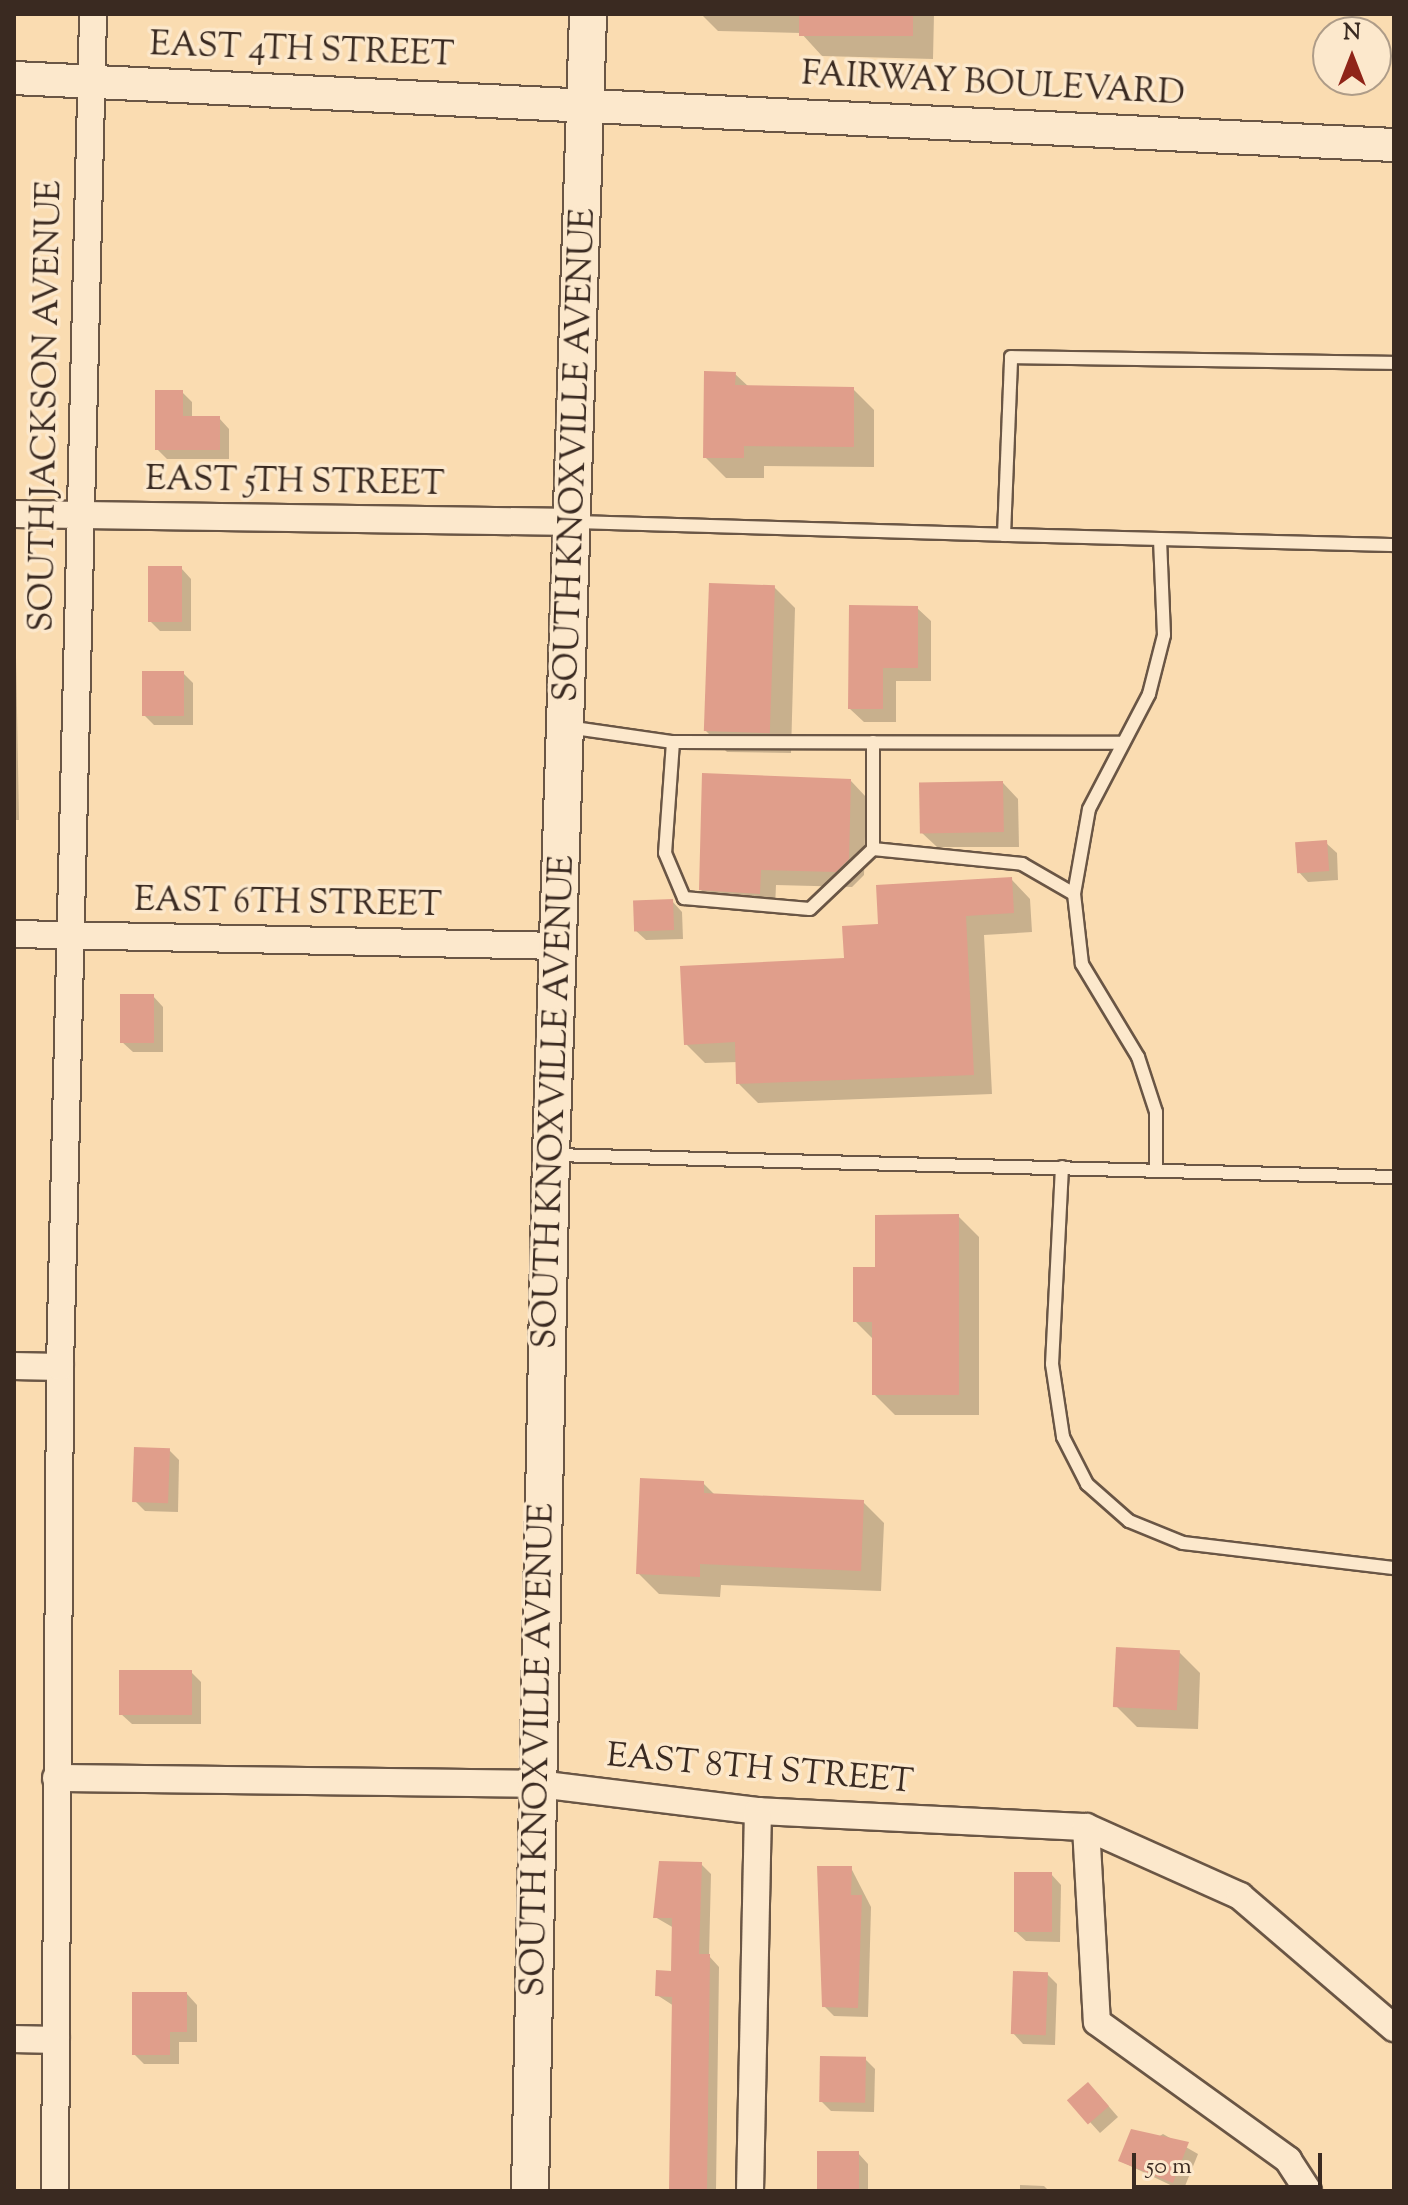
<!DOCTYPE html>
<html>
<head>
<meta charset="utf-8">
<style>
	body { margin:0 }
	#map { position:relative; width:1408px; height:2205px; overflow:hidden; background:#fadcb1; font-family:"Sorts Mill Goudy",serif }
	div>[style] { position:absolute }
	.shadow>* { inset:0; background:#0003 }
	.building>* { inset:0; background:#e09e8b; transform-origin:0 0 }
	.roads { filter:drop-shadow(2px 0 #6a5645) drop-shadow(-2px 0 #6a5645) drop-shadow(0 2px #6a5645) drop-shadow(0 -2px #6a5645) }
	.service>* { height:12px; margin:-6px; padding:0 6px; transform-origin:6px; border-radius:6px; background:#fce8cc }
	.minor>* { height:26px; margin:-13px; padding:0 13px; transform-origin:13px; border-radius:13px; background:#fce8cc }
	.tertiary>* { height:32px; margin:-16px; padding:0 16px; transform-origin:16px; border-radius:16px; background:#fce8cc }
	.secondary>* { height:36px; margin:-18px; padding:0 18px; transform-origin:18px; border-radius:18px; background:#fce8cc }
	span { translate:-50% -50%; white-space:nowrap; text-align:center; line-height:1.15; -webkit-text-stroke:7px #fce8cc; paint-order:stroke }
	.street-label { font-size:34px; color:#3a2a21 }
	.frame { position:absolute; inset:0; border:16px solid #3a2a21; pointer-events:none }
	.north { position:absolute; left:1312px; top:16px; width:80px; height:80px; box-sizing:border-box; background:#fce8cc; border:2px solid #ae9c88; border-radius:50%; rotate:0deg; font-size:22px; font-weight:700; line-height:32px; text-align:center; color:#3a2a21 }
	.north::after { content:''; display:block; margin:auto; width:28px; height:36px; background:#8f2418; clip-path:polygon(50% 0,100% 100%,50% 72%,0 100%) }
	.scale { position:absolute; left:1132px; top:2153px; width:190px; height:36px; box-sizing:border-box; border:4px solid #3a2a21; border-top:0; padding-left:10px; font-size:24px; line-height:28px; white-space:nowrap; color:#3a2a21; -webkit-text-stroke:6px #fce8cc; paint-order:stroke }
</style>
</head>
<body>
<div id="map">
	<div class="shadow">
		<i style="clip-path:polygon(701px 14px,934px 14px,933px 59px,822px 56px,801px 33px,718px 31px)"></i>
		<i style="clip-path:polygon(735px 374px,749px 387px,853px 389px,874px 410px,874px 467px,764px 466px,764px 478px,726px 478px,705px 457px)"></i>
		<i style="clip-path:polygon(182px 392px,192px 402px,192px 418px,219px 418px,229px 429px,229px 459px,167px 459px,157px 449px)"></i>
		<i style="clip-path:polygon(181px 568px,191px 579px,191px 631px,160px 631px,150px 621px)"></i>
		<i style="clip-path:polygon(774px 587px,795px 608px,791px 753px,727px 752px,706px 731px)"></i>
		<i style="clip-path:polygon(917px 608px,931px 621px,931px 681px,896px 681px,896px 722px,864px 722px,850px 709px)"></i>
		<i style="clip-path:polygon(14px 655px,16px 657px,19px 820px,14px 820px)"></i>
		<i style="clip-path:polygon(183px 673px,193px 683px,193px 725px,154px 725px,144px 715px)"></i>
		<i style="clip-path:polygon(851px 781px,866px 797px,864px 875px,852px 887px,776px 885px,775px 909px,717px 905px,701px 890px)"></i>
		<i style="clip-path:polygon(1003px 783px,1018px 799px,1019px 847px,937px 847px,921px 832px)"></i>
		<i style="clip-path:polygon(1326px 843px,1337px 853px,1338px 880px,1308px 882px,1298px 871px)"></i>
		<i style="clip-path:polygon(1011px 879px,1030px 899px,1032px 932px,984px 935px,992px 1094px,758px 1103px,738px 1083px,738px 1062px,705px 1063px,686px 1044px)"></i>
		<i style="clip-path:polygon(672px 901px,682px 912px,683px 939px,646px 940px,635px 930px)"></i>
		<i style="clip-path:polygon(153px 996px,163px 1007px,163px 1052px,133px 1052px,122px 1042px)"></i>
		<i style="clip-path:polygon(958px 1216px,979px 1237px,979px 1415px,895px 1415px,874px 1394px,874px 1340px,855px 1321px,877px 1269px)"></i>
		<i style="clip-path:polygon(169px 1450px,179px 1460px,178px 1512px,145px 1511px,135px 1501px)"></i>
		<i style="clip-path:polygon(703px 1483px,715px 1495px,863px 1502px,884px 1523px,881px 1591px,721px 1585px,720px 1597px,659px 1594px,638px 1573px)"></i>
		<i style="clip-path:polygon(1179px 1652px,1200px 1673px,1198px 1729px,1137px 1727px,1116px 1706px)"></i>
		<i style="clip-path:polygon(191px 1672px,201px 1682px,201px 1724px,132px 1724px,121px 1714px)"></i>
		<i style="clip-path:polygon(660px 1863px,701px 1864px,711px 1874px,709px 1956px,719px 1967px,716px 2191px,671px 2191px,674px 2006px,657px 1995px,673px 1973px,674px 1928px,655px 1917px)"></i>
		<i style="clip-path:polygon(851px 1868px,871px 1907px,868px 2017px,834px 2016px,824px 2006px)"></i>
		<i style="clip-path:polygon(1051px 1874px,1061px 1885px,1060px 1942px,1026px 1941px,1015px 1931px)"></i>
		<i style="clip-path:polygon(1047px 1974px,1057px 1984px,1055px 2045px,1023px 2044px,1013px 2033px)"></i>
		<i style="clip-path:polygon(187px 1994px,197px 2005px,197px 2042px,179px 2042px,179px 2064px,144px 2064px,134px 2054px)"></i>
		<i style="clip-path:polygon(865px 2059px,875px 2069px,874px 2112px,831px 2111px,821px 2101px)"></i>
		<i style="clip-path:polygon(1098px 2094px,1118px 2117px,1100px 2133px,1070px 2100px)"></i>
		<i style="clip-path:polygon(1163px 2134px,1198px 2154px,1183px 2191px,1120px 2161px)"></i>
		<i style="clip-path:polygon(858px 2153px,868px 2164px,868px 2191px,819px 2191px)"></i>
		<i style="clip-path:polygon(1020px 2185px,1044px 2186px,1049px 2191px,1020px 2191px)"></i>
	</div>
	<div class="building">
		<i style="left:799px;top:14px;width:114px;height:22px"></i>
		<i style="clip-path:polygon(704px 371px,736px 372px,735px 385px,854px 387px,854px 447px,744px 446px,744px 458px,703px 458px)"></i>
		<i style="clip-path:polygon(155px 390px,183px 390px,183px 416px,220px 416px,220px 450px,155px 450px)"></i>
		<i style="left:148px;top:566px;width:34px;height:56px"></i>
		<i style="left:709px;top:583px;width:66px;height:148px;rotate:2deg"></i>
		<i style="clip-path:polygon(849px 605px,918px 606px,918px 668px,883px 668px,883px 709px,848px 709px)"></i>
		<i style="left:142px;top:671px;width:42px;height:45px"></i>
		<i style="clip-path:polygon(702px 773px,851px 779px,849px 859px,836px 872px,761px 870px,760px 894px,699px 890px)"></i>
		<i style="left:1003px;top:781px;width:51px;height:84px;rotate:89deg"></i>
		<i style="left:1327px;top:840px;width:31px;height:32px;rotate:86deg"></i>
		<i style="clip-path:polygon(1012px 877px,1014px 913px,966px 916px,974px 1075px,736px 1084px,735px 1042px,684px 1045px,680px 966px,844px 958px,842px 926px,878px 924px,876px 885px)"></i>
		<i style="left:673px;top:899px;width:31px;height:40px;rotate:88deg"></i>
		<i style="left:120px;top:994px;width:34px;height:49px"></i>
		<i style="clip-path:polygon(959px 1214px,959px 1395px,872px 1395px,872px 1322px,853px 1322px,853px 1267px,875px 1267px,875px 1215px)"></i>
		<i style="left:134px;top:1447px;width:36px;height:55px;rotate:2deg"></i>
		<i style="clip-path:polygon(640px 1478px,704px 1481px,704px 1493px,864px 1500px,861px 1571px,700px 1564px,700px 1577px,636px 1574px)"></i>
		<i style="left:1116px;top:1647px;width:64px;height:60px;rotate:3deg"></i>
		<i style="left:119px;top:1670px;width:73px;height:45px"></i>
		<i style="clip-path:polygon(659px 1861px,702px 1862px,699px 1954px,710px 1954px,707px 2191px,669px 2191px,672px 1997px,655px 1996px,656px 1970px,671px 1971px,672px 1918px,653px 1918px)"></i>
		<i style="clip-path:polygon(817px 1866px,852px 1866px,851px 1895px,862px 1895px,858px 2008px,822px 2007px)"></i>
		<i style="left:1014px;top:1872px;width:38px;height:60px"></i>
		<i style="left:1013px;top:1971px;width:35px;height:63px;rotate:2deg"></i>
		<i style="clip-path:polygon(132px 1992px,187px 1992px,187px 2032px,170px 2032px,170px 2055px,132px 2055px)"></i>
		<i style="left:820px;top:2056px;width:46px;height:46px;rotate:1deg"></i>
		<i style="left:1088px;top:2082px;width:32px;height:28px;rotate:49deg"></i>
		<i style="clip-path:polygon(1131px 2129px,1189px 2142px,1173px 2183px,1118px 2161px)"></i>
		<i style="left:817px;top:2151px;width:42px;height:40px"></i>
	</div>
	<div class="roads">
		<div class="service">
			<i style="left:576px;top:522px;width:428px;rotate:1.7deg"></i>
			<i style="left:1004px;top:535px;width:178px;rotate:-87.7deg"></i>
			<i style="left:1011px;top:357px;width:383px;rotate:0.9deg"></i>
			<i style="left:1004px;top:535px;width:390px;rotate:1.5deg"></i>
			<i style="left:567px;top:727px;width:107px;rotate:8.1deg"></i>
			<i style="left:673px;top:742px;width:450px;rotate:0.1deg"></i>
			<i style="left:673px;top:742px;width:111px;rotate:94.1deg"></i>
			<i style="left:665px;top:853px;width:49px;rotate:67.1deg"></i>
			<i style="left:684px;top:898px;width:126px;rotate:5deg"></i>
			<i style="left:810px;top:909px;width:87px;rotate:-43.6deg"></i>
			<i style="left:873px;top:742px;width:107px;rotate:90deg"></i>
			<i style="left:873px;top:849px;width:150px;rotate:5.7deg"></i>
			<i style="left:1022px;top:864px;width:60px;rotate:30deg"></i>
			<i style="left:554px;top:1155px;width:840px;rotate:1.5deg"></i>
			<i style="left:1062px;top:1167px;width:197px;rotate:92.9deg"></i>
			<i style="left:1052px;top:1364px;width:74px;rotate:81.4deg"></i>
			<i style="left:1063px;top:1437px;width:53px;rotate:62.9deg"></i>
			<i style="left:1087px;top:1484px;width:56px;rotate:41.4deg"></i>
			<i style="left:1129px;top:1521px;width:58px;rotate:22.2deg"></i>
			<i style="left:1183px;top:1543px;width:212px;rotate:6.8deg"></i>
			<i style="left:1156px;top:1171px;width:59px;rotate:-90deg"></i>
			<i style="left:1156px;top:1112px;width:58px;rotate:-108.1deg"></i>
			<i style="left:1138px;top:1057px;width:109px;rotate:-121.1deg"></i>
			<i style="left:1082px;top:964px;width:70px;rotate:-96.5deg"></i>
			<i style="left:1074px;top:894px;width:86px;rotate:-80deg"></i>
			<i style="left:1089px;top:809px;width:130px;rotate:-62.4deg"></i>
			<i style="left:1149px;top:694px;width:61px;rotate:-75.7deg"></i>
			<i style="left:1164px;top:635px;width:96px;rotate:-92.4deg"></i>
		</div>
		<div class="minor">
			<i style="left:14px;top:514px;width:560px;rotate:0.82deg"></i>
			<i style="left:14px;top:934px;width:546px;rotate:1.26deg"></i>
			<i style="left:14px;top:1366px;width:46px;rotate:1.2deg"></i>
			<i style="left:56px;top:1778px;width:482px;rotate:0.7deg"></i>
			<i style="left:538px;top:1784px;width:222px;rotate:7deg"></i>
			<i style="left:758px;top:1811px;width:328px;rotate:2.8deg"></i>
			<i style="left:1086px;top:1827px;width:169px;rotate:24.1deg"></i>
			<i style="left:1240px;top:1896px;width:203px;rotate:40.6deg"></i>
			<i style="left:1086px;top:1827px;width:195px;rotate:86.8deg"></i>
			<i style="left:1097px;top:2022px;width:236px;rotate:35.8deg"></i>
			<i style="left:1288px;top:2160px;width:37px;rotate:57deg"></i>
			<i style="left:14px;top:2039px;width:42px;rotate:1.4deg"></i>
			<i style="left:55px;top:2191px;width:824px;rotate:-89.65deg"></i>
			<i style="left:60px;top:1367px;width:1353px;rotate:-88.6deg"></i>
			<i style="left:750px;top:2191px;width:380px;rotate:-88.8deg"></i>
		</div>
		<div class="tertiary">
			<i style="left:14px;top:78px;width:1382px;rotate:2.78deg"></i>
		</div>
		<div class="secondary">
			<i style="left:530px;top:2191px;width:1036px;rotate:-88.84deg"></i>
			<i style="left:551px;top:1155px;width:1142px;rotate:-88.14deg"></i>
		</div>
	</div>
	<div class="street-label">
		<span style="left:302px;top:51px;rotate:2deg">EAST 4TH STREET</span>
		<span style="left:993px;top:85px;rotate:3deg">FAIRWAY BOULEVARD</span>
		<span style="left:47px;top:406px;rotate:-89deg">SOUTH JACKSON AVENUE</span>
		<span style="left:576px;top:455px;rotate:-88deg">SOUTH KNOXVILLE AVENUE</span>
		<span style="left:295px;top:483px;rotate:1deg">EAST 5TH STREET</span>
		<span style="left:288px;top:904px;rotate:1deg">EAST 6TH STREET</span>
		<span style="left:555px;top:1102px;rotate:-88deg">SOUTH KNOXVILLE AVENUE</span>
		<span style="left:539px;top:1750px;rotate:-89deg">SOUTH KNOXVILLE AVENUE</span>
		<span style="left:760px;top:1770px;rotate:5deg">EAST 8TH STREET</span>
	</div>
	<div class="frame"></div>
	<div class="north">N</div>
	<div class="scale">50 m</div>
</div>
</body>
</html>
